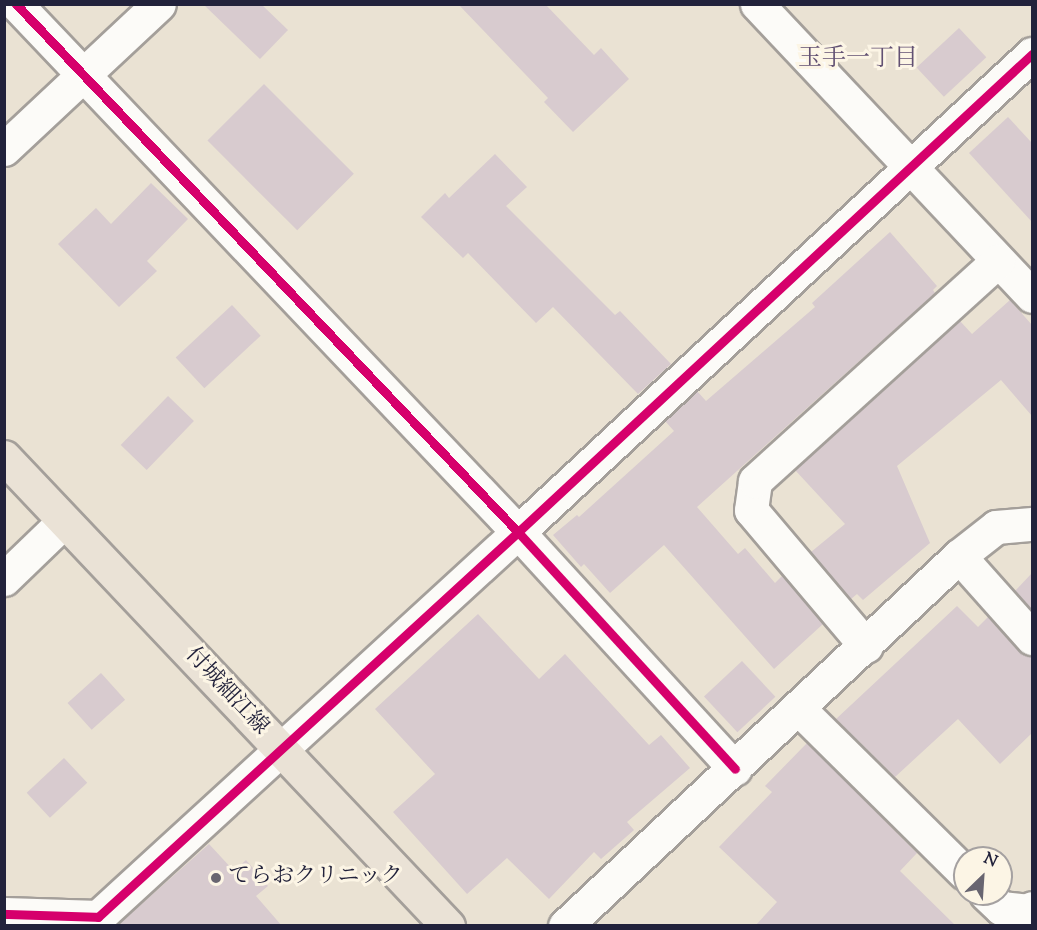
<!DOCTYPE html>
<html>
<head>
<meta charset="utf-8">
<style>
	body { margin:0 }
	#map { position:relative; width:1037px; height:930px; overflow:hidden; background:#eae2d3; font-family:"Sorts Mill Goudy","Noto Serif JP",serif }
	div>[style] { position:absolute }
	.building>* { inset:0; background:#d8cbcf; transform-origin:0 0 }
	.roads { filter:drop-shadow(2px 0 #a49f9a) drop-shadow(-2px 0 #a49f9a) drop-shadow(0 2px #a49f9a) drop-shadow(0 -2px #a49f9a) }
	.minor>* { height:33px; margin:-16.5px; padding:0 16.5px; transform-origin:16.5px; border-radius:16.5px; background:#fcfbf8 }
	.major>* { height:33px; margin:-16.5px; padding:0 16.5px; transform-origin:16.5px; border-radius:16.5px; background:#eae2d6 }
	.cycleway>* { height:9px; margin:-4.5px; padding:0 4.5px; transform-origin:4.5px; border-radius:4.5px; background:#d6006c }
	.dots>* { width:16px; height:16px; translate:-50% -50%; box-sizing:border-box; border:3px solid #fcf5e5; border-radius:50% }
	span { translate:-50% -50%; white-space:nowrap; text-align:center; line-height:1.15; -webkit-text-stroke:6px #fcf5e5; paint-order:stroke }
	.street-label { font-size:22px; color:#22223b }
	.poi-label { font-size:22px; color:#22223b }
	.left { translate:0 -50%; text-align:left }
	.neighbourhood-label { font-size:24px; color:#625173 }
	.frame { position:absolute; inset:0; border:6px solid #22223b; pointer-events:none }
	.north { position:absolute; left:953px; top:846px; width:60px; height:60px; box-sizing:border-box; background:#fcf5e5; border:2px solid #a5a1a1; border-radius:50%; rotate:25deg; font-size:16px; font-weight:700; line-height:24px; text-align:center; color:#22223b }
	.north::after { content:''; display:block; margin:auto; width:21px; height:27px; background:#686570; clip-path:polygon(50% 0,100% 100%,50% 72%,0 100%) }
</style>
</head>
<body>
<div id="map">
	<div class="building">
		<i style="clip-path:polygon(203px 4px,261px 4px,288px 30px,260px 59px)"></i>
		<i style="clip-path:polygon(458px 4px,545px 4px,594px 55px,601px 48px,629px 79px,573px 132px,544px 102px,548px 98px)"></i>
		<i style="left:959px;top:28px;width:40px;height:58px;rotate:47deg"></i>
		<i style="left:264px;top:84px;width:127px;height:80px;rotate:45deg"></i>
		<i style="clip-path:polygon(1008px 117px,1032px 143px,1032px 222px,969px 153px)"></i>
		<i style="clip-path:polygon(495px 154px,527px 187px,506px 206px,615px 315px,620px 311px,671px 364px,638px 394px,553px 307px,536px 323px,468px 253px,463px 258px,421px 217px,445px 193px,449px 198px)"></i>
		<i style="clip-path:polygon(151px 183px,188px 219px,147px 261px,157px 271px,119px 307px,58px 244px,96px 208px,111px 224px)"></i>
		<i style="clip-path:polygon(890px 232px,937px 286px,933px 290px,935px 293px,697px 507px,738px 554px,745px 548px,775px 583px,782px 576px,823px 624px,774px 669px,664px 545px,610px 593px,584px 564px,581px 567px,553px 535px,577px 515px,579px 517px,674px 431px,665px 421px,697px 391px,706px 401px,815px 307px,812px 303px)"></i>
		<i style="clip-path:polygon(1010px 300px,1032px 325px,1032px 416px,1001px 380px,897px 466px,930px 543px,863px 600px,857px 594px,851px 599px,811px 552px,845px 524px,795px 470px,960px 321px,972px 334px)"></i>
		<i style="left:232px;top:305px;width:42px;height:77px;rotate:47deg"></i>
		<i style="left:168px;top:396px;width:36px;height:68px;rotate:44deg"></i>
		<i style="clip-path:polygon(1032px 573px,1032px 610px,1015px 591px)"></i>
		<i style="clip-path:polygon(957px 606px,978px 627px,988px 617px,1018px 650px,1032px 656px,1032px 733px,1000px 764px,958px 719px,895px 777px,836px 719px)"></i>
		<i style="clip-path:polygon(478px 614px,539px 679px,565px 654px,649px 745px,661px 735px,690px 768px,627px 822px,634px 830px,601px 859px,594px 852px,549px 899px,507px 858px,467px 894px,393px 812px,435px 774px,375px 709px)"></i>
		<i style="left:742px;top:661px;width:49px;height:52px;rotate:47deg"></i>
		<i style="left:101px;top:673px;width:36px;height:45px;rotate:48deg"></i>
		<i style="clip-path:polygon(807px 743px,917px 853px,900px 871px,956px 926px,755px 926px,777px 902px,719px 847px,772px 792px,765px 786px)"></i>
		<i style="left:64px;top:758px;width:34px;height:51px;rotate:47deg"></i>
		<i style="clip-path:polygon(209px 844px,234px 871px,246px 860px,268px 886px,256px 896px,282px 926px,117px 926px)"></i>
	</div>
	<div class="roads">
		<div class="minor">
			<i style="left:16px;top:4px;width:729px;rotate:46.45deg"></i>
			<i style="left:518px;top:532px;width:321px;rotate:47.5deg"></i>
			<i style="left:757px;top:4px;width:401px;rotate:46.7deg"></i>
			<i style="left:4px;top:149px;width:212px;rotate:-43.1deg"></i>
			<i style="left:959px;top:556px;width:110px;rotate:48.3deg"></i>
			<i style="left:4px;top:579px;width:83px;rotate:-44deg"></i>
			<i style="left:866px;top:646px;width:178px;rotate:-130.2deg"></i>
			<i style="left:751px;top:510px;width:29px;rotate:-82deg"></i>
			<i style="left:755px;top:481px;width:328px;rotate:-42.2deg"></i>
			<i style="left:799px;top:709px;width:233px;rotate:44.7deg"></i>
			<i style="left:986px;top:894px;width:21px;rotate:43deg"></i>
			<i style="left:1001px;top:908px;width:28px;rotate:6deg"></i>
			<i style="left:1029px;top:911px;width:4px;rotate:-45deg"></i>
			<i style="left:4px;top:914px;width:94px;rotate:1.8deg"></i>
			<i style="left:98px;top:917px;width:570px;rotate:-42.51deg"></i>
			<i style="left:518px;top:532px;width:702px;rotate:-42.92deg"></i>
			<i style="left:565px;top:926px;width:540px;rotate:-43.2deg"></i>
			<i style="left:959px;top:556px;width:47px;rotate:-38.1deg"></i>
			<i style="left:996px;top:527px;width:36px;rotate:-5deg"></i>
		</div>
		<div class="major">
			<i style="left:4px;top:457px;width:646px;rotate:46.57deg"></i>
		</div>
	</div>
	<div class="cycleway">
		<i style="left:16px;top:4px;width:729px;rotate:46.45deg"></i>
		<i style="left:518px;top:532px;width:321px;rotate:47.5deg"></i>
		<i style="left:4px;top:914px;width:94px;rotate:1.8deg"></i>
		<i style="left:98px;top:917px;width:570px;rotate:-42.51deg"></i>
		<i style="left:518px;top:532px;width:702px;rotate:-42.92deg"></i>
	</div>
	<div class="dots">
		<i style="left:216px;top:878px;background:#686570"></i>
	</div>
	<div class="street-label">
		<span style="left:226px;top:692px;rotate:47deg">付城細江線</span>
	</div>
	<div class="poi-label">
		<span class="left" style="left:228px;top:878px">てらおクリニック</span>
	</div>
	<div class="neighbourhood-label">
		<span style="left:858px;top:60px">玉手一丁目</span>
	</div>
	<div class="frame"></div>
	<div class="north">N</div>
</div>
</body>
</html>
